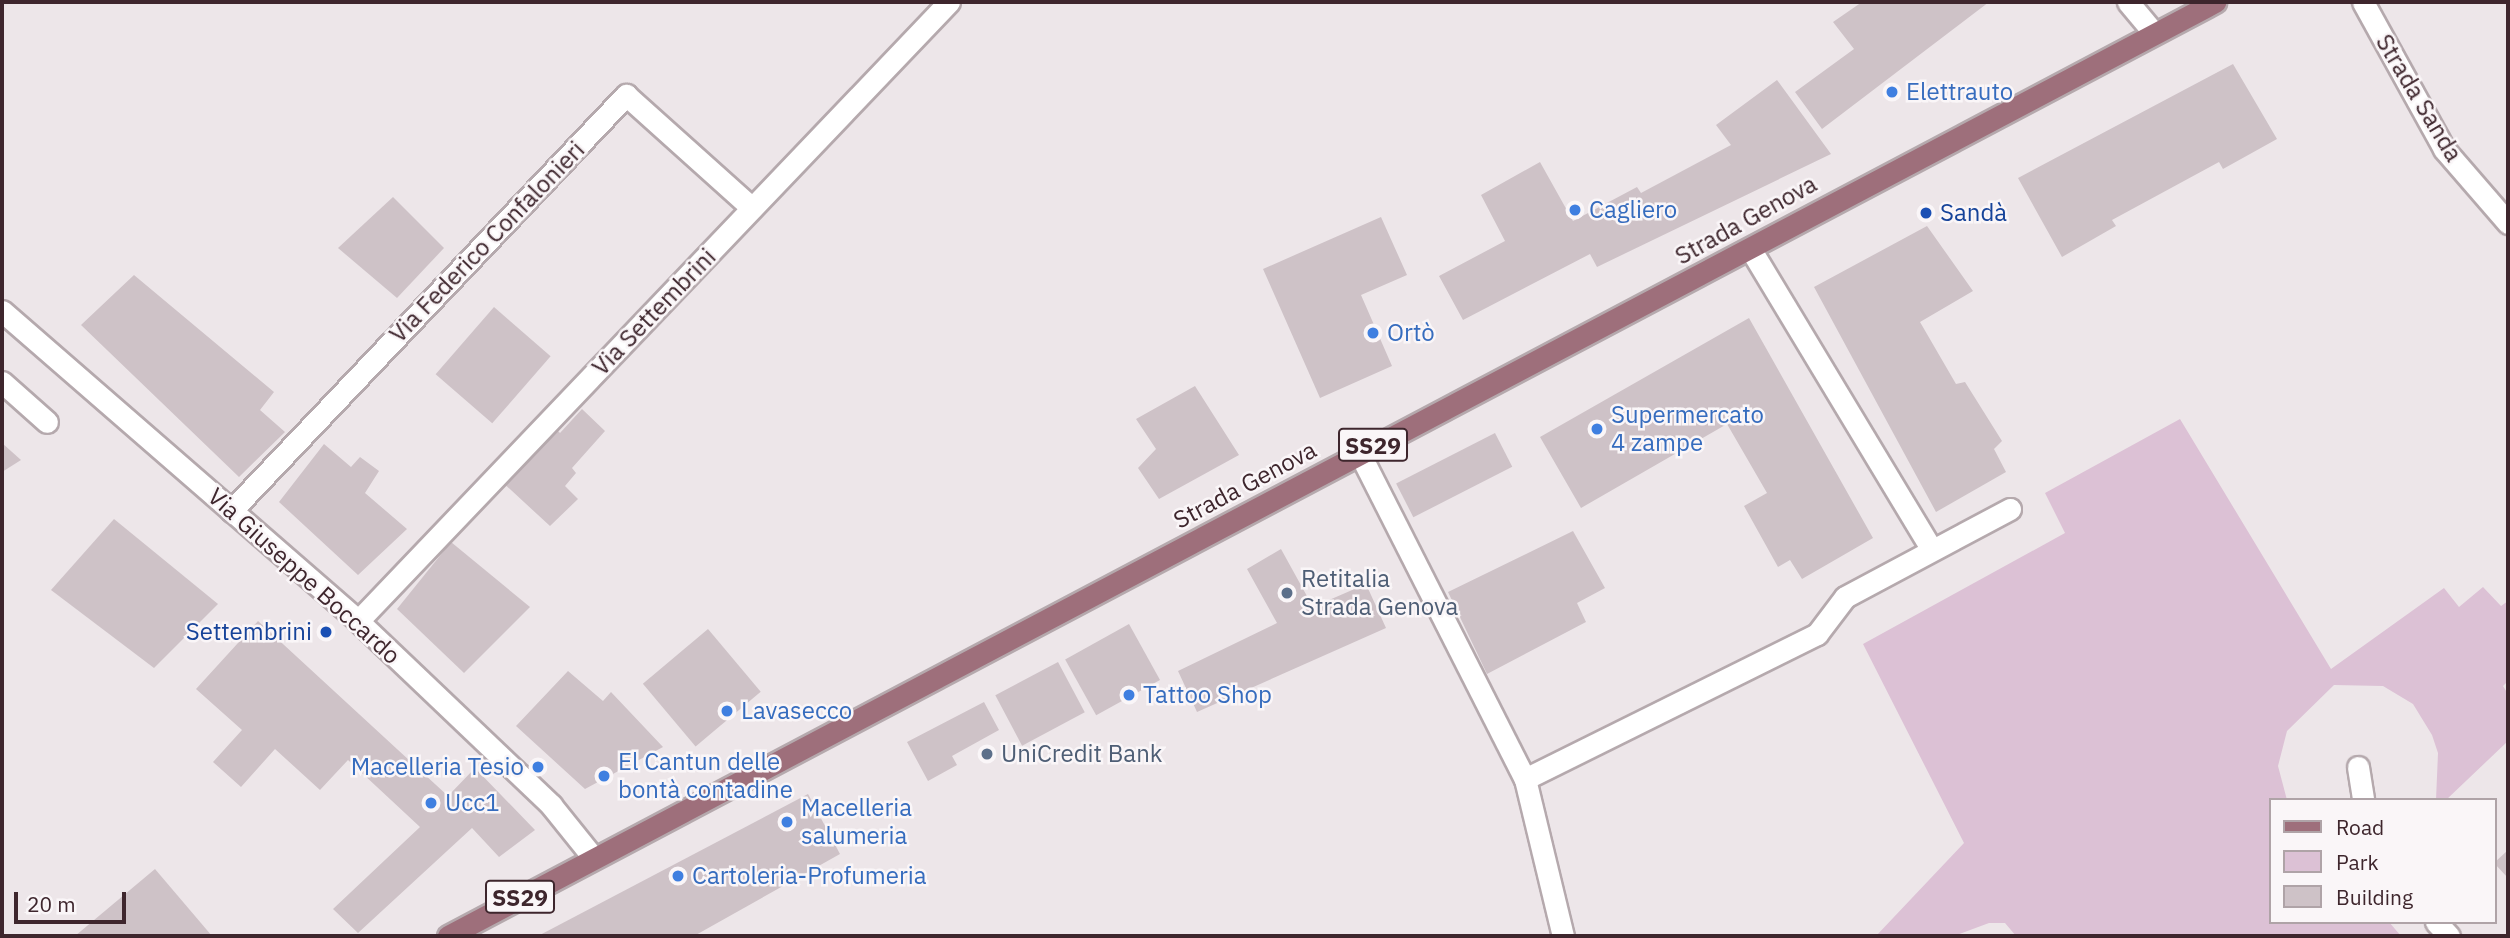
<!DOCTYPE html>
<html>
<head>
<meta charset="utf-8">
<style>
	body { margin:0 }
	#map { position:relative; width:2510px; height:938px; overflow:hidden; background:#ede6e9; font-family:"IBM Plex Sans",sans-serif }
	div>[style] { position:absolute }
	.green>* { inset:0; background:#dcc1d5 }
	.building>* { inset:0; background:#cec2c7; transform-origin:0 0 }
	.roads { filter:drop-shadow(2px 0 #b5a9ad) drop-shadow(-2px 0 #b5a9ad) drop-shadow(0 2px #b5a9ad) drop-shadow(0 -2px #b5a9ad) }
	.lane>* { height:21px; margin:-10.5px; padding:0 10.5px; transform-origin:10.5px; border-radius:10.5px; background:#fff }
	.street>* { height:21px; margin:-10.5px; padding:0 10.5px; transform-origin:10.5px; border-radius:10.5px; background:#fff }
	.primary>* { height:21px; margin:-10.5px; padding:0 10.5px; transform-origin:10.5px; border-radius:10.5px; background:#9e6f7b }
	.dots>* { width:19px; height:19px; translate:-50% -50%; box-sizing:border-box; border:4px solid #faf6f8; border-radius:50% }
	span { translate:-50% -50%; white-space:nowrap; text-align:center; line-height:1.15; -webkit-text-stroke:5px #faf6f8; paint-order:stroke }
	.shield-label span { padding:2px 5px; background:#faf6f8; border:2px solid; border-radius:5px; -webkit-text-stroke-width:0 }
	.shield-label { font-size:23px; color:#3e262d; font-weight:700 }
	.shop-label { font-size:24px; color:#366cbe }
	.left { translate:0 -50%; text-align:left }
	.right { translate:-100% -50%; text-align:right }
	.street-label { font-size:24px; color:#3e262d }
	.transit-label { font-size:24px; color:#164399 }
	.service-label { font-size:24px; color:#4e5e75 }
	.frame { position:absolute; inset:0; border:4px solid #3e262d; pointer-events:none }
	.legend { position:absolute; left:2269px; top:798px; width:228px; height:126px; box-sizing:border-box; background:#faf6f8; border:2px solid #afa3a7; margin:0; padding:9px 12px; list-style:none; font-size:21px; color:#3e262d }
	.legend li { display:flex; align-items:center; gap:14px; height:35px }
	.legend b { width:35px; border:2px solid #afa3a7 }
	.scale { position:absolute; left:14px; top:892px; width:112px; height:32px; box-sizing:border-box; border:4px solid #3e262d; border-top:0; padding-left:9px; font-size:21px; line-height:24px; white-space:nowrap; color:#3e262d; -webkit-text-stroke:5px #faf6f8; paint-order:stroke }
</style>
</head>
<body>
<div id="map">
	<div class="green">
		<i style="clip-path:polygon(2180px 419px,2331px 669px,2444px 588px,2459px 607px,2483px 587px,2501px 606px,2508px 601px,2508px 681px,2503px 686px,2508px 694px,2508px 741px,2446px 800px,2436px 800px,2438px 753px,2432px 735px,2413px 704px,2383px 686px,2334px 685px,2287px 731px,2278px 766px,2287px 800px,2270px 800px,2270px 922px,2389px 922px,2401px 936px,2016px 936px,2005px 923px,1989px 923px,1954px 936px,1876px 936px,1964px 843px,1863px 644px,2065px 533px,2045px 493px)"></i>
	</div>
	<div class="building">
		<i style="clip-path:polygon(1862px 2px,1989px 2px,1822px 129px,1795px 92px,1854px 49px,1833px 22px)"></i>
		<i style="clip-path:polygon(2233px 64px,2277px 139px,2223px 169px,2219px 162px,2112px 220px,2116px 226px,2062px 257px,2018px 178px)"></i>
		<i style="clip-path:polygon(1777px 80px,1831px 154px,1597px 267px,1590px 254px,1463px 320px,1439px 276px,1505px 241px,1481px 195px,1540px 162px,1573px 221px,1637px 187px,1641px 193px,1731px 145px,1716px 125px)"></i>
		<i style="clip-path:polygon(393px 197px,444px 248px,397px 298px,338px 248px)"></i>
		<i style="clip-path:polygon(1381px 217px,1407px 275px,1361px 295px,1392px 366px,1320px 398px,1263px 269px)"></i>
		<i style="clip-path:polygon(1927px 226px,1973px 291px,1920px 322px,1956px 384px,1965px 382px,2002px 441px,1994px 449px,2006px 472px,1936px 512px,1814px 287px)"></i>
		<i style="clip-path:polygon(134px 275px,274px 392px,260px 410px,285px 432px,239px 477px,81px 325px)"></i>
		<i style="left:494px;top:307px;width:75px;height:89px;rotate:41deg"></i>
		<i style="clip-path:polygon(1749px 318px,1873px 538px,1802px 579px,1790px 560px,1778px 567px,1744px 506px,1767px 493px,1727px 424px,1581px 508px,1540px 437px)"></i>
		<i style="clip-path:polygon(1195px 386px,1239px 455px,1159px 499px,1138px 468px,1156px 449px,1136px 419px)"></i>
		<i style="clip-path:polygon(582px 409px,605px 431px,572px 468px,576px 473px,565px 486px,578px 499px,550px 526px,500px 480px,552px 425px,560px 433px)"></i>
		<i style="left:1495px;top:433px;width:38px;height:111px;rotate:63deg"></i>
		<i style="clip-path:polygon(2px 443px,21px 460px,2px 472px)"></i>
		<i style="clip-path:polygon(324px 444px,351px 467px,360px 457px,379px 471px,365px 493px,407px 529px,358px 575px,279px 502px)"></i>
		<i style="clip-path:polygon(114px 519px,218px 604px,154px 668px,51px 590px)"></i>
		<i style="clip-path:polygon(1573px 531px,1605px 588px,1577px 603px,1586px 622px,1487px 674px,1448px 592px)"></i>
		<i style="clip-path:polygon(451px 542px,530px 607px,464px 673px,397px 609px)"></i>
		<i style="clip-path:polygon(1281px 549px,1313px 607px,1366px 584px,1386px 628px,1197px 712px,1178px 671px,1277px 623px,1247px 569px)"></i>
		<i style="clip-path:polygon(258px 621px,448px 796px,475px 768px,535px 830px,499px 857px,472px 828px,358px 933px,333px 909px,420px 827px,348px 760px,320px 790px,275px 749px,241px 787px,213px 762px,242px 730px,196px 689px)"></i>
		<i style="left:1129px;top:624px;width:64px;height:73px;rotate:61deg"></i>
		<i style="left:708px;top:629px;width:82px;height:85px;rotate:50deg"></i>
		<i style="left:1058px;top:662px;width:57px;height:71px;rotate:62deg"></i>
		<i style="clip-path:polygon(568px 671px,603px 701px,611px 692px,663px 747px,585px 789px,516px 726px)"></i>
		<i style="clip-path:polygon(984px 702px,999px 730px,952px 756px,957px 765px,928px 781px,907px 742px)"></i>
		<i style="clip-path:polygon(808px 794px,840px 854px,694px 936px,538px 936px)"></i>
		<i style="clip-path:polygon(2508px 850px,2508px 878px,2494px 863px)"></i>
		<i style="clip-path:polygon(155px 869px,212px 936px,75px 936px)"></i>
	</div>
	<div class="roads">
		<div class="lane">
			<i style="left:2px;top:382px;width:60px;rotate:41.6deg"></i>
		</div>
		<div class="street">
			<i style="left:2128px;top:2px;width:39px;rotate:50deg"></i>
			<i style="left:2363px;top:2px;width:168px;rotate:61.1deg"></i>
			<i style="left:2444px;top:149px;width:98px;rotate:49.1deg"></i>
			<i style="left:1751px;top:250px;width:350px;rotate:58.9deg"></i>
			<i style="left:2px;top:311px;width:472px;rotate:41deg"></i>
			<i style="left:358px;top:621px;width:267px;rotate:43.6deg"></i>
			<i style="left:551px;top:805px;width:65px;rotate:51.2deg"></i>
			<i style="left:1359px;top:452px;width:367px;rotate:63.1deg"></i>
			<i style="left:1525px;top:779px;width:162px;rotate:76.4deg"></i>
			<i style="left:231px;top:511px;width:574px;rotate:-46.48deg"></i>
			<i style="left:626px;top:95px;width:169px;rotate:41.9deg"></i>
			<i style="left:358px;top:621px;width:856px;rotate:-46.33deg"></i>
			<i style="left:2358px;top:767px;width:33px;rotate:81deg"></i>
			<i style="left:1525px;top:779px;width:326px;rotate:-26.4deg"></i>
			<i style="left:1817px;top:634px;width:46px;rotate:-52.9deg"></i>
			<i style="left:1845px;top:597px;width:187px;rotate:-28.1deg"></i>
			<i style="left:2436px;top:922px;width:19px;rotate:47deg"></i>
		</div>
		<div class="primary">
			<i style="left:448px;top:936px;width:1999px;rotate:-27.86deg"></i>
		</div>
	</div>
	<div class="dots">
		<i style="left:1892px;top:92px;background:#3f7fe0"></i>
		<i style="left:1575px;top:210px;background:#3f7fe0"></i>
		<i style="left:1926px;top:213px;background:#1a4fb4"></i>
		<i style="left:1373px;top:333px;background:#3f7fe0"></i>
		<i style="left:1597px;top:429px;background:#3f7fe0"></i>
		<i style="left:1287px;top:593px;background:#5c6f8a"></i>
		<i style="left:326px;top:632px;background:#1a4fb4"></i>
		<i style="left:1129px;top:695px;background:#3f7fe0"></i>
		<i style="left:727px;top:711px;background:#3f7fe0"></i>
		<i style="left:987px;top:754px;background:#5c6f8a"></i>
		<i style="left:538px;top:767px;background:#3f7fe0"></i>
		<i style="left:604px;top:776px;background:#3f7fe0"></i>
		<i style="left:431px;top:803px;background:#3f7fe0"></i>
		<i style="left:787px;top:822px;background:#3f7fe0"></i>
		<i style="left:678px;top:876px;background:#3f7fe0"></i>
	</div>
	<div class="shield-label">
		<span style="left:1373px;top:445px">SS29</span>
		<span style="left:520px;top:897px">SS29</span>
	</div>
	<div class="shop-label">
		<span class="left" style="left:1906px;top:92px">Elettrauto</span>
		<span class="left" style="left:1589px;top:210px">Cagliero</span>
		<span class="left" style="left:1387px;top:333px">Ortò</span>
		<span class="left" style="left:1611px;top:429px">Supermercato<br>4 zampe</span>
		<span class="left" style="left:1143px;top:695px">Tattoo Shop</span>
		<span class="left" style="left:741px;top:711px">Lavasecco</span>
		<span class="left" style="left:618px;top:776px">El Cantun delle<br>bontà contadine</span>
		<span class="right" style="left:524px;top:767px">Macelleria Tesio</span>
		<span class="left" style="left:445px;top:803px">Ucc1</span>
		<span class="left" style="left:801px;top:822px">Macelleria<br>salumeria</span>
		<span class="left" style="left:692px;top:876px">Cartoleria-Profumeria</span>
	</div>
	<div class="street-label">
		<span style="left:2419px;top:98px;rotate:59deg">Strada Sanda</span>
		<span style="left:1746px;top:220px;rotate:-29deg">Strada Genova</span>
		<span style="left:487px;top:242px;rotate:-46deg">Via Federico Confalonieri</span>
		<span style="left:654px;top:312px;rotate:-46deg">Via Settembrini</span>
		<span style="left:1245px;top:485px;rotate:-28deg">Strada Genova</span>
		<span style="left:304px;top:576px;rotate:42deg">Via Giuseppe Boccardo</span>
	</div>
	<div class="transit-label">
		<span class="left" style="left:1940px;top:213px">Sandà</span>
		<span class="right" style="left:312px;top:632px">Settembrini</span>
	</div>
	<div class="service-label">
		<span class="left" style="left:1301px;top:593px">Retitalia<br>Strada Genova</span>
		<span class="left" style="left:1001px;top:754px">UniCredit Bank</span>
	</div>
	<div class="frame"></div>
	<ul class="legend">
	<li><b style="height:9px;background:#9e6f7b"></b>Road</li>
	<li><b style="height:19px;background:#dcc1d5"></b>Park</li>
	<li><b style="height:19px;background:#cec2c7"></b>Building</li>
	</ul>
	<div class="scale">20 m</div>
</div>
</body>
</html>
